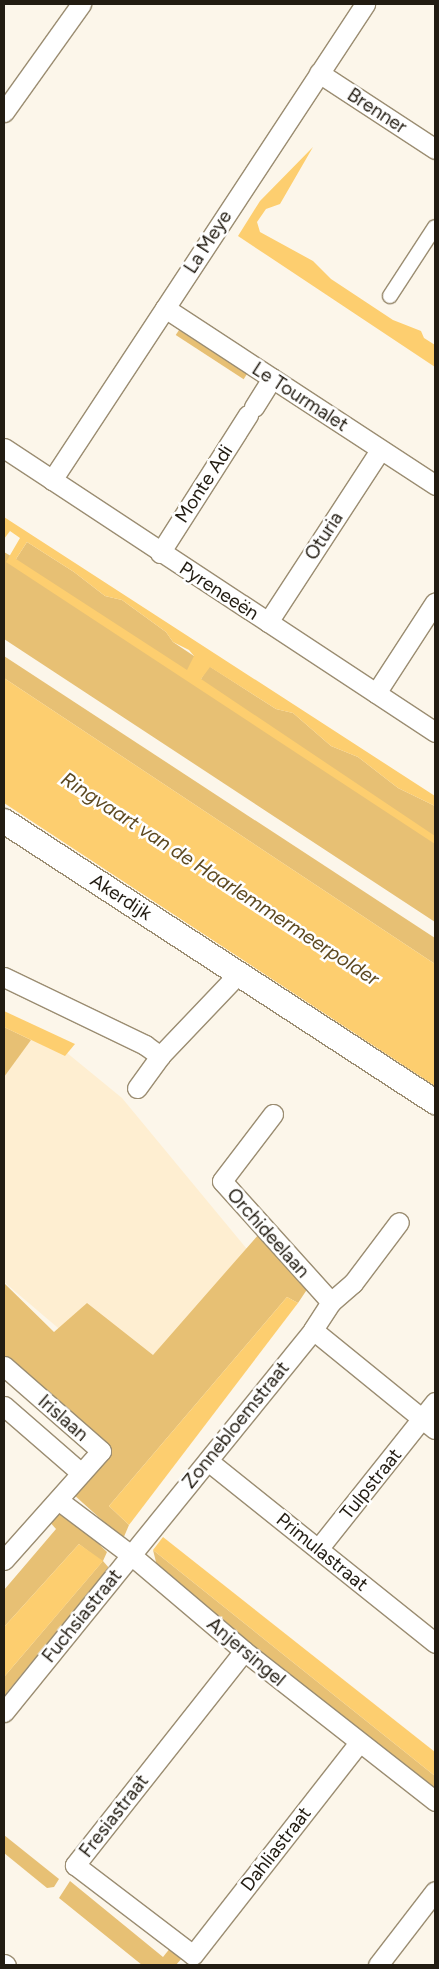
<!DOCTYPE html>
<html>
<head>
<meta charset="utf-8">
<style>
	body { margin:0 }
	#map { position:relative; width:439px; height:1969px; overflow:hidden; background:#fcf6ea; font-family:Figtree,sans-serif }
	div>[style] { position:absolute }
	.built>* { inset:0; background:#feeed1 }
	.green>* { inset:0; background:#e7c074; transform-origin:0 0 }
	.water>* { inset:0; background:#fdce6f }
	.roads { filter:drop-shadow(1px 0 #9b8d72) drop-shadow(-1px 0 #9b8d72) drop-shadow(0 1px #9b8d72) drop-shadow(0 -1px #9b8d72) }
	.pedestrian>* { height:14px; margin:-7px; padding:0 7px; transform-origin:7px; border-radius:7px; background:#fff }
	.minor>* { height:19px; margin:-9.5px; padding:0 9.5px; transform-origin:9.5px; border-radius:9.5px; background:#fff }
	.tertiary>* { height:24px; margin:-12px; padding:0 12px; transform-origin:12px; border-radius:12px; background:#fff }
	span { translate:-50% -50%; white-space:nowrap; text-align:center; line-height:1.15; -webkit-text-stroke:5px #fff; paint-order:stroke }
	.street-label { font-size:19px; color:#221c12 }
	.water-label { font-size:20px; color:#5d4921; font-style:italic }
	.frame { position:absolute; inset:0; border:5px solid #221c12; pointer-events:none }
</style>
</head>
<body>
<div id="map">
	<div class="built">
		<i style="clip-path:polygon(4px 1020px,61px 1048px,122px 1098px,261px 1266px,144px 1401px,4px 1282px)"></i>
	</div>
	<div class="green">
		<i style="left:179px;top:330px;width:81px;height:6px;rotate:33deg"></i>
		<i style="clip-path:polygon(27px 542px,74px 572px,105px 596px,122px 600px,166px 632px,173px 642px,194px 656px,201px 679px,209px 666px,276px 709px,293px 713px,331px 746px,358px 757px,398px 788px,435px 806px,435px 922px,4px 639px,4px 552px,16px 559px)"></i>
		<i style="clip-path:polygon(4px 656px,435px 938px,435px 964px,4px 678px)"></i>
		<i style="clip-path:polygon(4px 1027px,31px 1040px,4px 1077px)"></i>
		<i style="clip-path:polygon(259px 1234px,308px 1288px,298px 1303px,287px 1297px,109px 1506px,129px 1525px,123px 1539px,73px 1494px,108px 1452px,4px 1356px,4px 1283px,54px 1332px,87px 1303px,153px 1355px)"></i>
		<i style="clip-path:polygon(60px 1514px,75px 1521px,107px 1552px,103px 1561px,109px 1568px,4px 1696px,4px 1677px,102px 1562px,79px 1544px,4px 1627px,4px 1590px,56px 1529px,49px 1521px)"></i>
		<i style="clip-path:polygon(153px 1550px,435px 1776px,435px 1795px,301px 1693px,157px 1566px)"></i>
		<i style="clip-path:polygon(4px 1835px,59px 1879px,54px 1887px,47px 1888px,4px 1853px)"></i>
		<i style="clip-path:polygon(70px 1881px,163px 1957px,171px 1947px,182px 1958px,176px 1965px,142px 1965px,59px 1898px)"></i>
	</div>
	<div class="water">
		<i style="clip-path:polygon(313px 147px,280px 204px,266px 209px,257px 222px,260px 232px,313px 261px,331px 279px,393px 320px,421px 331px,424px 338px,435px 345px,435px 367px,238px 236px,260px 201px)"></i>
		<i style="clip-path:polygon(evenodd,4px 517px,435px 796px,435px 806px,398px 788px,358px 757px,331px 746px,293px 713px,276px 709px,210px 667px,201px 679px,435px 836px,435px 844px,6px 562px,20px 538px,10px 531px,4px 539px,4px 517px,27px 542px,74px 572px,105px 596px,122px 600px,166px 632px,173px 642px,189px 650px,194px 656px,187px 670px,16px 559px,27px 542px)"></i>
		<i style="clip-path:polygon(4px 678px,435px 964px,435px 1086px,4px 803px)"></i>
		<i style="clip-path:polygon(4px 1011px,75px 1044px,65px 1056px,4px 1027px)"></i>
		<i style="clip-path:polygon(287px 1297px,298px 1303px,129px 1525px,109px 1506px)"></i>
		<i style="clip-path:polygon(163px 1537px,435px 1752px,435px 1776px,153px 1550px)"></i>
		<i style="clip-path:polygon(79px 1544px,103px 1561px,4px 1677px,4px 1627px)"></i>
	</div>
	<div class="roads">
		<div class="pedestrian">
			<i style="left:390px;top:296px;width:82px;rotate:-56.9deg"></i>
		</div>
		<div class="minor">
			<i style="left:319px;top:73px;width:139px;rotate:33.2deg"></i>
			<i style="left:4px;top:112px;width:133px;rotate:-54.5deg"></i>
			<i style="left:165px;top:308px;width:323px;rotate:33.2deg"></i>
			<i style="left:254px;top:407px;width:34px;rotate:-58deg"></i>
			<i style="left:4px;top:448px;width:516px;rotate:33.38deg"></i>
			<i style="left:52px;top:480px;width:570px;rotate:-56.67deg"></i>
			<i style="left:160px;top:553px;width:164px;rotate:-57.5deg"></i>
			<i style="left:268px;top:622px;width:205px;rotate:-56.9deg"></i>
			<i style="left:376px;top:693px;width:108px;rotate:-57deg"></i>
			<i style="left:4px;top:977px;width:157px;rotate:25.7deg"></i>
			<i style="left:145px;top:1045px;width:19px;rotate:36deg"></i>
			<i style="left:137px;top:1088px;width:39px;rotate:-54deg"></i>
			<i style="left:160px;top:1056px;width:115px;rotate:-46.4deg"></i>
			<i style="left:273px;top:1114px;width:84px;rotate:127.3deg"></i>
			<i style="left:222px;top:1181px;width:163px;rotate:48deg"></i>
			<i style="left:331px;top:1302px;width:33px;rotate:123deg"></i>
			<i style="left:313px;top:1330px;width:157px;rotate:39.1deg"></i>
			<i style="left:331px;top:1302px;width:29px;rotate:-41deg"></i>
			<i style="left:353px;top:1283px;width:76px;rotate:-53deg"></i>
			<i style="left:4px;top:1366px;width:129px;rotate:41.2deg"></i>
			<i style="left:101px;top:1451px;width:146px;rotate:131.7deg"></i>
			<i style="left:4px;top:1406px;width:102px;rotate:41deg"></i>
			<i style="left:208px;top:1461px;width:291px;rotate:38.7deg"></i>
			<i style="left:58px;top:1500px;width:91px;rotate:37deg"></i>
			<i style="left:131px;top:1555px;width:148px;rotate:40.3deg"></i>
			<i style="left:244px;top:1651px;width:243px;rotate:38.1deg"></i>
			<i style="left:318px;top:1549px;width:188px;rotate:-51.5deg"></i>
			<i style="left:244px;top:1651px;width:273px;rotate:128.3deg"></i>
			<i style="left:75px;top:1865px;width:148px;rotate:37.3deg"></i>
			<i style="left:193px;top:1955px;width:268px;rotate:-52deg"></i>
			<i style="left:4px;top:1712px;width:491px;rotate:-51deg"></i>
			<i style="left:4px;top:1964px;width:2px;rotate:27deg"></i>
			<i style="left:378px;top:1965px;width:93px;rotate:-52.4deg"></i>
		</div>
		<div class="tertiary">
			<i style="left:4px;top:821px;width:515px;rotate:33.1deg"></i>
		</div>
	</div>
	<div class="street-label">
		<span style="left:377px;top:111px;rotate:33deg">Brenner</span>
		<span style="left:208px;top:242px;rotate:-57deg">La Meye</span>
		<span style="left:300px;top:397px;rotate:33deg">Le Tourmalet</span>
		<span style="left:204px;top:484px;rotate:-57deg">Monte Adi</span>
		<span style="left:324px;top:536px;rotate:-57deg">Oturia</span>
		<span style="left:219px;top:591px;rotate:33deg">Pyreneeën</span>
		<span style="left:121px;top:897px;rotate:33deg">Akerdijk</span>
		<span style="left:268px;top:1233px;rotate:48deg">Orchideelaan</span>
		<span style="left:63px;top:1418px;rotate:41deg">Irislaan</span>
		<span style="left:236px;top:1425px;rotate:-51deg">Zonnebloemstraat</span>
		<span style="left:371px;top:1484px;rotate:-51deg">Tulpstraat</span>
		<span style="left:322px;top:1552px;rotate:39deg">Primulastraat</span>
		<span style="left:82px;top:1616px;rotate:-51deg">Fuchsiastraat</span>
		<span style="left:246px;top:1652px;rotate:40deg">Anjersingel</span>
		<span style="left:114px;top:1816px;rotate:-52deg">Fresiastraat</span>
		<span style="left:276px;top:1849px;rotate:-52deg">Dahliastraat</span>
	</div>
	<div class="water-label">
		<span style="left:220px;top:879px;rotate:33deg">Ringvaart van de Haarlemmermeerpolder</span>
	</div>
	<div class="frame"></div>
</div>
</body>
</html>
